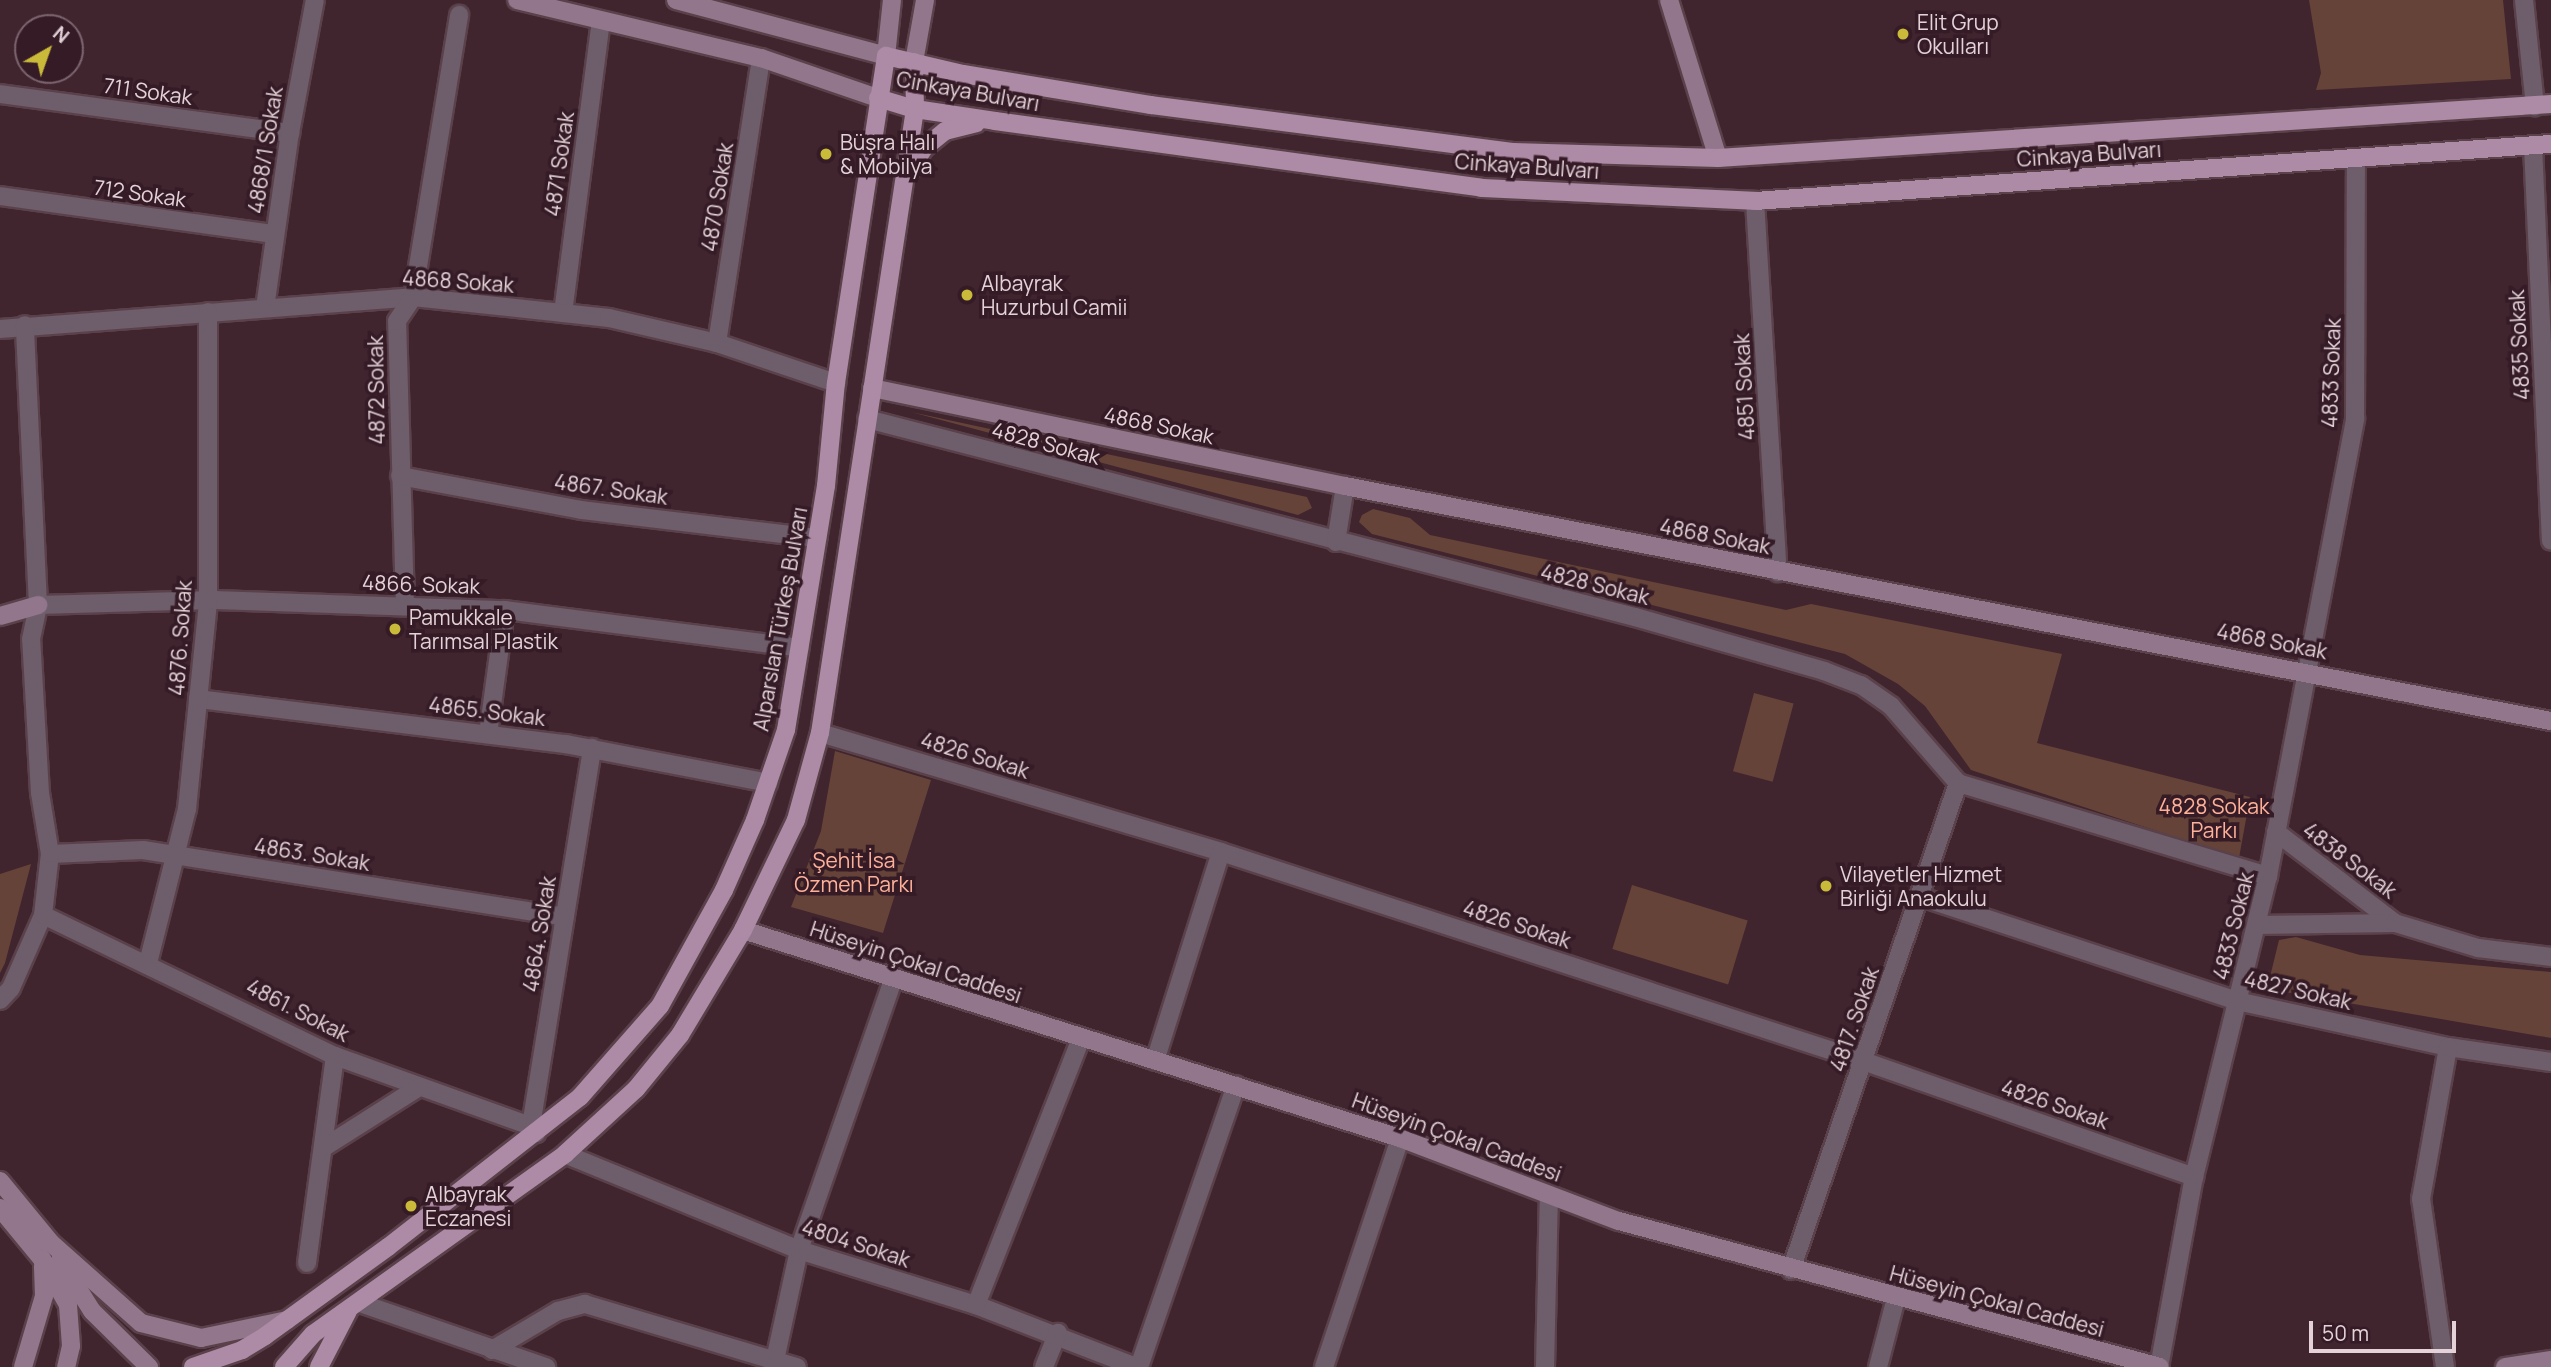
<!DOCTYPE html>
<html>
<head>
<meta charset="utf-8">
<style>
	body { margin:0 }
	#map { position:relative; width:2551px; height:1367px; overflow:hidden; background:#40252f; font-family:Manrope,sans-serif }
	div>[style] { position:absolute }
	.green>* { inset:0; background:#664338; transform-origin:0 0 }
	.roads { filter:drop-shadow(2px 0 #5a414a) drop-shadow(-2px 0 #5a414a) drop-shadow(0 2px #5a414a) drop-shadow(0 -2px #5a414a) }
	.street>* { height:18px; margin:-9px; padding:0 9px; transform-origin:9px; border-radius:9px; background:#6e5d6b }
	.secondary>* { height:18px; margin:-9px; padding:0 9px; transform-origin:9px; border-radius:9px; background:#92778c }
	.primary>* { height:18px; margin:-9px; padding:0 9px; transform-origin:9px; border-radius:9px; background:#ad8aa6 }
	.dots>* { width:19px; height:19px; translate:-50% -50%; box-sizing:border-box; border:4px solid #351b26; border-radius:50% }
	span { translate:-50% -50%; white-space:nowrap; text-align:center; line-height:1.15; -webkit-text-stroke:7px #351b26; paint-order:stroke }
	.poi-label { font-size:21px; color:#e4d2d8 }
	.left { translate:0 -50%; text-align:left }
	.street-label { font-size:21px; color:#e4d2d8 }
	.park-label { font-size:21px; color:#feb199 }
	.north { position:absolute; left:14px; top:14px; width:70px; height:70px; box-sizing:border-box; background:#351b26; border:2px solid #7b646d; border-radius:50%; rotate:40deg; font-size:19px; font-weight:700; line-height:28px; text-align:center; color:#e4d2d8 }
	.north::after { content:''; display:block; margin:auto; width:24px; height:32px; background:#caba3a; clip-path:polygon(50% 0,100% 100%,50% 72%,0 100%) }
	.scale { position:absolute; left:2309px; top:1321px; width:147px; height:32px; box-sizing:border-box; border:4px solid #e4d2d8; border-top:0; padding-left:9px; font-size:21px; line-height:24px; white-space:nowrap; color:#e4d2d8; -webkit-text-stroke:5px #351b26; paint-order:stroke }
</style>
</head>
<body>
<div id="map">
	<div class="green">
		<i style="clip-path:polygon(2309px 0,2503px 0,2511px 79px,2316px 90px,2321px 73px)"></i>
		<i style="clip-path:polygon(911px 412px,1307px 497px,1312px 508px,1298px 515px)"></i>
		<i style="clip-path:polygon(1373px 509px,1410px 518px,1430px 535px,1786px 610px,1811px 604px,2062px 654px,2037px 743px,2250px 797px,2239px 858px,1971px 770px,1925px 706px,1898px 684px,1845px 654px,1372px 534px,1359px 522px,1362px 515px)"></i>
		<i style="left:1754px;top:693px;width:41px;height:81px;rotate:15deg"></i>
		<i style="clip-path:polygon(835px 751px,931px 780px,883px 933px,791px 907px,821px 831px)"></i>
		<i style="clip-path:polygon(31px 864px,5px 963px,0 973px,0 874px)"></i>
		<i style="left:1632px;top:885px;width:121px;height:67px;rotate:17deg"></i>
		<i style="clip-path:polygon(2296px 937px,2360px 955px,2551px 972px,2551px 1038px,2267px 989px,2279px 940px)"></i>
	</div>
	<div class="roads">
		<div class="street">
			<i style="left:2524px;top:0;width:107px;rotate:84.1deg"></i>
			<i style="left:0;top:94px;width:293px;rotate:7.7deg"></i>
			<i style="left:2533px;top:146px;width:395px;rotate:87.4deg"></i>
			<i style="left:0;top:196px;width:277px;rotate:7.9deg"></i>
			<i style="left:1755px;top:201px;width:372px;rotate:86.5deg"></i>
			<i style="left:265px;top:308px;width:177px;rotate:-81.9deg"></i>
			<i style="left:290px;top:133px;width:135px;rotate:-79.4deg"></i>
			<i style="left:563px;top:313px;width:294px;rotate:-82.6deg"></i>
			<i style="left:0;top:329px;width:414px;rotate:-4.4deg"></i>
			<i style="left:413px;top:297px;width:197px;rotate:6.1deg"></i>
			<i style="left:609px;top:318px;width:111px;rotate:13deg"></i>
			<i style="left:717px;top:343px;width:126px;rotate:18.6deg"></i>
			<i style="left:717px;top:343px;width:288px;rotate:-81.2deg"></i>
			<i style="left:867px;top:419px;width:793px;rotate:14.46deg"></i>
			<i style="left:1635px;top:617px;width:197px;rotate:15.9deg"></i>
			<i style="left:1824px;top:671px;width:40px;rotate:21deg"></i>
			<i style="left:1861px;top:685px;width:37px;rotate:35deg"></i>
			<i style="left:1891px;top:706px;width:102px;rotate:49deg"></i>
			<i style="left:1958px;top:783px;width:324px;rotate:16.7deg"></i>
			<i style="left:400px;top:476px;width:184px;rotate:10.6deg"></i>
			<i style="left:581px;top:510px;width:238px;rotate:6.8deg"></i>
			<i style="left:1336px;top:542px;width:57px;rotate:-80.9deg"></i>
			<i style="left:38px;top:605px;width:177px;rotate:-1.6deg"></i>
			<i style="left:215px;top:600px;width:290px;rotate:2deg"></i>
			<i style="left:505px;top:610px;width:297px;rotate:7.3deg"></i>
			<i style="left:405px;top:605px;width:284px;rotate:-91.6deg"></i>
			<i style="left:397px;top:321px;width:29px;rotate:-56deg"></i>
			<i style="left:413px;top:297px;width:286px;rotate:-80.7deg"></i>
			<i style="left:198px;top:699px;width:371px;rotate:7deg"></i>
			<i style="left:566px;top:744px;width:206px;rotate:10.9deg"></i>
			<i style="left:820px;top:733px;width:418px;rotate:16.5deg"></i>
			<i style="left:1221px;top:852px;width:675px;rotate:18.03deg"></i>
			<i style="left:1863px;top:1061px;width:351px;rotate:19.3deg"></i>
			<i style="left:488px;top:734px;width:125px;rotate:-82.2deg"></i>
			<i style="left:2276px;top:832px;width:150px;rotate:37.4deg"></i>
			<i style="left:50px;top:854px;width:93px;rotate:-2.5deg"></i>
			<i style="left:143px;top:850px;width:427px;rotate:9deg"></i>
			<i style="left:1921px;top:897px;width:333px;rotate:18.2deg"></i>
			<i style="left:2237px;top:1001px;width:216px;rotate:12.3deg"></i>
			<i style="left:2448px;top:1047px;width:104px;rotate:8.3deg"></i>
			<i style="left:43px;top:915px;width:324px;rotate:25.8deg"></i>
			<i style="left:335px;top:1056px;width:208px;rotate:19.7deg"></i>
			<i style="left:531px;top:1126px;width:9px;rotate:54deg"></i>
			<i style="left:2258px;top:925px;width:137px;rotate:-0.8deg"></i>
			<i style="left:2395px;top:923px;width:87px;rotate:16.8deg"></i>
			<i style="left:2478px;top:948px;width:74px;rotate:7deg"></i>
			<i style="left:148px;top:963px;width:159px;rotate:-75.8deg"></i>
			<i style="left:187px;top:809px;width:209px;rotate:-84.2deg"></i>
			<i style="left:208px;top:601px;width:289px;rotate:-90deg"></i>
			<i style="left:0;top:1000px;width:16px;rotate:-47deg"></i>
			<i style="left:11px;top:988px;width:80px;rotate:-66.3deg"></i>
			<i style="left:43px;top:915px;width:61px;rotate:-83.5deg"></i>
			<i style="left:50px;top:854px;width:62px;rotate:-99.3deg"></i>
			<i style="left:40px;top:793px;width:154px;rotate:-93.3deg"></i>
			<i style="left:31px;top:639px;width:35px;rotate:-78deg"></i>
			<i style="left:38px;top:605px;width:280px;rotate:-92.7deg"></i>
			<i style="left:1155px;top:1061px;width:219px;rotate:-72.5deg"></i>
			<i style="left:531px;top:1126px;width:383px;rotate:-80.8deg"></i>
			<i style="left:323px;top:1148px;width:114px;rotate:-32.4deg"></i>
			<i style="left:565px;top:1154px;width:253px;rotate:22.3deg"></i>
			<i style="left:799px;top:1250px;width:185px;rotate:17.3deg"></i>
			<i style="left:976px;top:1305px;width:172px;rotate:21.2deg"></i>
			<i style="left:307px;top:1263px;width:209px;rotate:-82.3deg"></i>
			<i style="left:1791px;top:1270px;width:515px;rotate:-71.07deg"></i>
			<i style="left:360px;top:1303px;width:197px;rotate:19deg"></i>
			<i style="left:976px;top:1305px;width:287px;rotate:-68.5deg"></i>
			<i style="left:492px;top:1350px;width:77px;rotate:-30.6deg"></i>
			<i style="left:558px;top:1311px;width:28px;rotate:-15deg"></i>
			<i style="left:585px;top:1304px;width:221px;rotate:16.6deg"></i>
			<i style="left:775px;top:1360px;width:113px;rotate:-77.7deg"></i>
			<i style="left:799px;top:1250px;width:286px;rotate:-70.8deg"></i>
			<i style="left:1044px;top:1367px;width:37px;rotate:-68deg"></i>
			<i style="left:1139px;top:1367px;width:298px;rotate:-71deg"></i>
			<i style="left:1324px;top:1367px;width:241px;rotate:-71.6deg"></i>
			<i style="left:1545px;top:1367px;width:172px;rotate:-88.7deg"></i>
			<i style="left:1878px;top:1367px;width:71px;rotate:-75.4deg"></i>
			<i style="left:2159px;top:1367px;width:193px;rotate:-79.6deg"></i>
			<i style="left:2194px;top:1177px;width:310px;rotate:-76.2deg"></i>
			<i style="left:2268px;top:876px;width:466px;rotate:-79.2deg"></i>
			<i style="left:2355px;top:418px;width:260px;rotate:-89.8deg"></i>
			<i style="left:2445px;top:1367px;width:170px;rotate:-98.1deg"></i>
			<i style="left:2421px;top:1199px;width:154px;rotate:-79.9deg"></i>
		</div>
		<div class="secondary">
			<i style="left:517px;top:0;width:251px;rotate:13.4deg"></i>
			<i style="left:761px;top:58px;width:124px;rotate:18.9deg"></i>
			<i style="left:676px;top:0;width:217px;rotate:14.9deg"></i>
			<i style="left:886px;top:56px;width:56px;rotate:-83.9deg"></i>
			<i style="left:1669px;top:0;width:165px;rotate:72.8deg"></i>
			<i style="left:914px;top:62px;width:63px;rotate:-79.9deg"></i>
			<i style="left:872px;top:388px;width:483px;rotate:11.7deg"></i>
			<i style="left:1345px;top:486px;width:1229px;rotate:11.03deg"></i>
			<i style="left:0;top:616px;width:40px;rotate:-16deg"></i>
			<i style="left:743px;top:930px;width:689px;rotate:17.57deg"></i>
			<i style="left:1400px;top:1138px;width:234px;rotate:20.8deg"></i>
			<i style="left:1619px;top:1221px;width:560px;rotate:15.1deg"></i>
			<i style="left:0;top:1181px;width:80px;rotate:50.6deg"></i>
			<i style="left:51px;top:1243px;width:120px;rotate:41.6deg"></i>
			<i style="left:141px;top:1323px;width:62px;rotate:14deg"></i>
			<i style="left:201px;top:1338px;width:88px;rotate:-11.8deg"></i>
			<i style="left:0;top:1208px;width:66px;rotate:50.5deg"></i>
			<i style="left:42px;top:1259px;width:53px;rotate:60.5deg"></i>
			<i style="left:68px;top:1305px;width:41px;rotate:85.8deg"></i>
			<i style="left:71px;top:1346px;width:22px;rotate:103deg"></i>
			<i style="left:60px;top:1260px;width:60px;rotate:57.9deg"></i>
			<i style="left:92px;top:1311px;width:80px;rotate:44.5deg"></i>
			<i style="left:23px;top:1367px;width:74px;rotate:-73.5deg"></i>
			<i style="left:44px;top:1296px;width:30px;rotate:-92deg"></i>
			<i style="left:2505px;top:1367px;width:47px;rotate:-8.7deg"></i>
		</div>
		<div class="primary">
			<i style="left:878px;top:98px;width:39px;rotate:17deg"></i>
			<i style="left:915px;top:109px;width:81px;rotate:8.5deg"></i>
			<i style="left:995px;top:121px;width:491px;rotate:7.8deg"></i>
			<i style="left:1481px;top:188px;width:274px;rotate:2.7deg"></i>
			<i style="left:1755px;top:201px;width:798px;rotate:-4.1deg"></i>
			<i style="left:909px;top:172px;width:28px;rotate:-58deg"></i>
			<i style="left:924px;top:148px;width:27px;rotate:-39deg"></i>
			<i style="left:945px;top:131px;width:32px;rotate:-14deg"></i>
			<i style="left:193px;top:1367px;width:52px;rotate:-19.1deg"></i>
			<i style="left:242px;top:1350px;width:27px;rotate:-31deg"></i>
			<i style="left:265px;top:1336px;width:152px;rotate:-35.9deg"></i>
			<i style="left:388px;top:1247px;width:244px;rotate:-38deg"></i>
			<i style="left:580px;top:1097px;width:121px;rotate:-48.7deg"></i>
			<i style="left:660px;top:1006px;width:132px;rotate:-61.1deg"></i>
			<i style="left:724px;top:890px;width:77px;rotate:-66.1deg"></i>
			<i style="left:755px;top:820px;width:95px;rotate:-71deg"></i>
			<i style="left:786px;top:730px;width:247px;rotate:-80.7deg"></i>
			<i style="left:826px;top:486px;width:103px;rotate:-84.5deg"></i>
			<i style="left:836px;top:383px;width:331px;rotate:-81.3deg"></i>
			<i style="left:886px;top:56px;width:79px;rotate:13.2deg"></i>
			<i style="left:963px;top:74px;width:191px;rotate:9.4deg"></i>
			<i style="left:1151px;top:105px;width:365px;rotate:7.4deg"></i>
			<i style="left:1513px;top:152px;width:205px;rotate:1.7deg"></i>
			<i style="left:1718px;top:158px;width:835px;rotate:-3.71deg"></i>
			<i style="left:284px;top:1367px;width:44px;rotate:-48.7deg"></i>
			<i style="left:313px;top:1334px;width:310px;rotate:-35.5deg"></i>
			<i style="left:565px;top:1154px;width:96px;rotate:-42.5deg"></i>
			<i style="left:636px;top:1089px;width:70px;rotate:-50.8deg"></i>
			<i style="left:680px;top:1035px;width:122px;rotate:-59deg"></i>
			<i style="left:743px;top:930px;width:122px;rotate:-64.3deg"></i>
			<i style="left:796px;top:820px;width:90px;rotate:-74.6deg"></i>
			<i style="left:820px;top:733px;width:631px;rotate:-81.34deg"></i>
			<i style="left:915px;top:109px;width:47px;rotate:-91.2deg"></i>
			<i style="left:319px;top:1367px;width:63px;rotate:-62.6deg"></i>
		</div>
	</div>
	<div class="dots">
		<i style="left:1903px;top:34px;background:#caba3a"></i>
		<i style="left:826px;top:154px;background:#caba3a"></i>
		<i style="left:967px;top:295px;background:#caba3a"></i>
		<i style="left:395px;top:629px;background:#caba3a"></i>
		<i style="left:1826px;top:886px;background:#caba3a"></i>
		<i style="left:411px;top:1206px;background:#caba3a"></i>
	</div>
	<div class="poi-label">
		<span class="left" style="left:1917px;top:34px">Elit Grup<br>Okulları</span>
		<span class="left" style="left:840px;top:154px">Büşra Halı<br>&amp; Mobilya</span>
		<span class="left" style="left:981px;top:295px">Albayrak<br>Huzurbul Camii</span>
		<span class="left" style="left:409px;top:629px">Pamukkale<br>Tarımsal Plastik</span>
		<span class="left" style="left:1840px;top:886px">Vilayetler Hizmet<br>Birliği Anaokulu</span>
		<span class="left" style="left:425px;top:1206px">Albayrak<br>Eczanesi</span>
	</div>
	<div class="street-label">
		<span style="left:148px;top:91px;rotate:8deg">711 Sokak</span>
		<span style="left:968px;top:91px;rotate:10deg">Cinkaya Bulvarı</span>
		<span style="left:265px;top:150px;rotate:-81deg">4868/1 Sokak</span>
		<span style="left:2089px;top:154px;rotate:-4deg">Cinkaya Bulvarı</span>
		<span style="left:559px;top:164px;rotate:-82deg">4871 Sokak</span>
		<span style="left:1527px;top:166px;rotate:4deg">Cinkaya Bulvarı</span>
		<span style="left:140px;top:193px;rotate:8deg">712 Sokak</span>
		<span style="left:717px;top:197px;rotate:-81deg">4870 Sokak</span>
		<span style="left:458px;top:281px;rotate:4deg">4868 Sokak</span>
		<span style="left:2519px;top:345px;rotate:-93deg">4835 Sokak</span>
		<span style="left:2331px;top:373px;rotate:-88deg">4833 Sokak</span>
		<span style="left:1744px;top:387px;rotate:-93deg">4851 Sokak</span>
		<span style="left:376px;top:390px;rotate:-91deg">4872 Sokak</span>
		<span style="left:1159px;top:425px;rotate:12deg">4868 Sokak</span>
		<span style="left:1046px;top:443px;rotate:15deg">4828 Sokak</span>
		<span style="left:611px;top:489px;rotate:8deg">4867. Sokak</span>
		<span style="left:1715px;top:536px;rotate:11deg">4868 Sokak</span>
		<span style="left:421px;top:584px;rotate:2deg">4866. Sokak</span>
		<span style="left:1595px;top:584px;rotate:14deg">4828 Sokak</span>
		<span style="left:780px;top:619px;rotate:-80deg">Alparslan Türkeş Bulvarı</span>
		<span style="left:180px;top:638px;rotate:-86deg">4876. Sokak</span>
		<span style="left:2272px;top:641px;rotate:11deg">4868 Sokak</span>
		<span style="left:487px;top:711px;rotate:7deg">4865. Sokak</span>
		<span style="left:975px;top:755px;rotate:17deg">4826 Sokak</span>
		<span style="left:312px;top:854px;rotate:9deg">4863. Sokak</span>
		<span style="left:2350px;top:860px;rotate:37deg">4838 Sokak</span>
		<span style="left:1517px;top:924px;rotate:18deg">4826 Sokak</span>
		<span style="left:2233px;top:926px;rotate:-76deg">4833 Sokak</span>
		<span style="left:539px;top:934px;rotate:-81deg">4864. Sokak</span>
		<span style="left:916px;top:962px;rotate:18deg">Hüseyin Çokal Caddesi</span>
		<span style="left:2298px;top:990px;rotate:13deg">4827 Sokak</span>
		<span style="left:298px;top:1010px;rotate:27deg">4861. Sokak</span>
		<span style="left:1854px;top:1019px;rotate:-71deg">4817. Sokak</span>
		<span style="left:2055px;top:1104px;rotate:19deg">4826 Sokak</span>
		<span style="left:1457px;top:1137px;rotate:20deg">Hüseyin Çokal Caddesi</span>
		<span style="left:856px;top:1243px;rotate:18deg">4804 Sokak</span>
		<span style="left:1997px;top:1301px;rotate:15deg">Hüseyin Çokal Caddesi</span>
	</div>
	<div class="park-label">
		<span style="left:2214px;top:818px">4828 Sokak<br>Parkı</span>
		<span style="left:854px;top:872px">Şehit İsa<br>Özmen Parkı</span>
	</div>
	<div class="north">N</div>
	<div class="scale">50 m</div>
</div>
</body>
</html>
